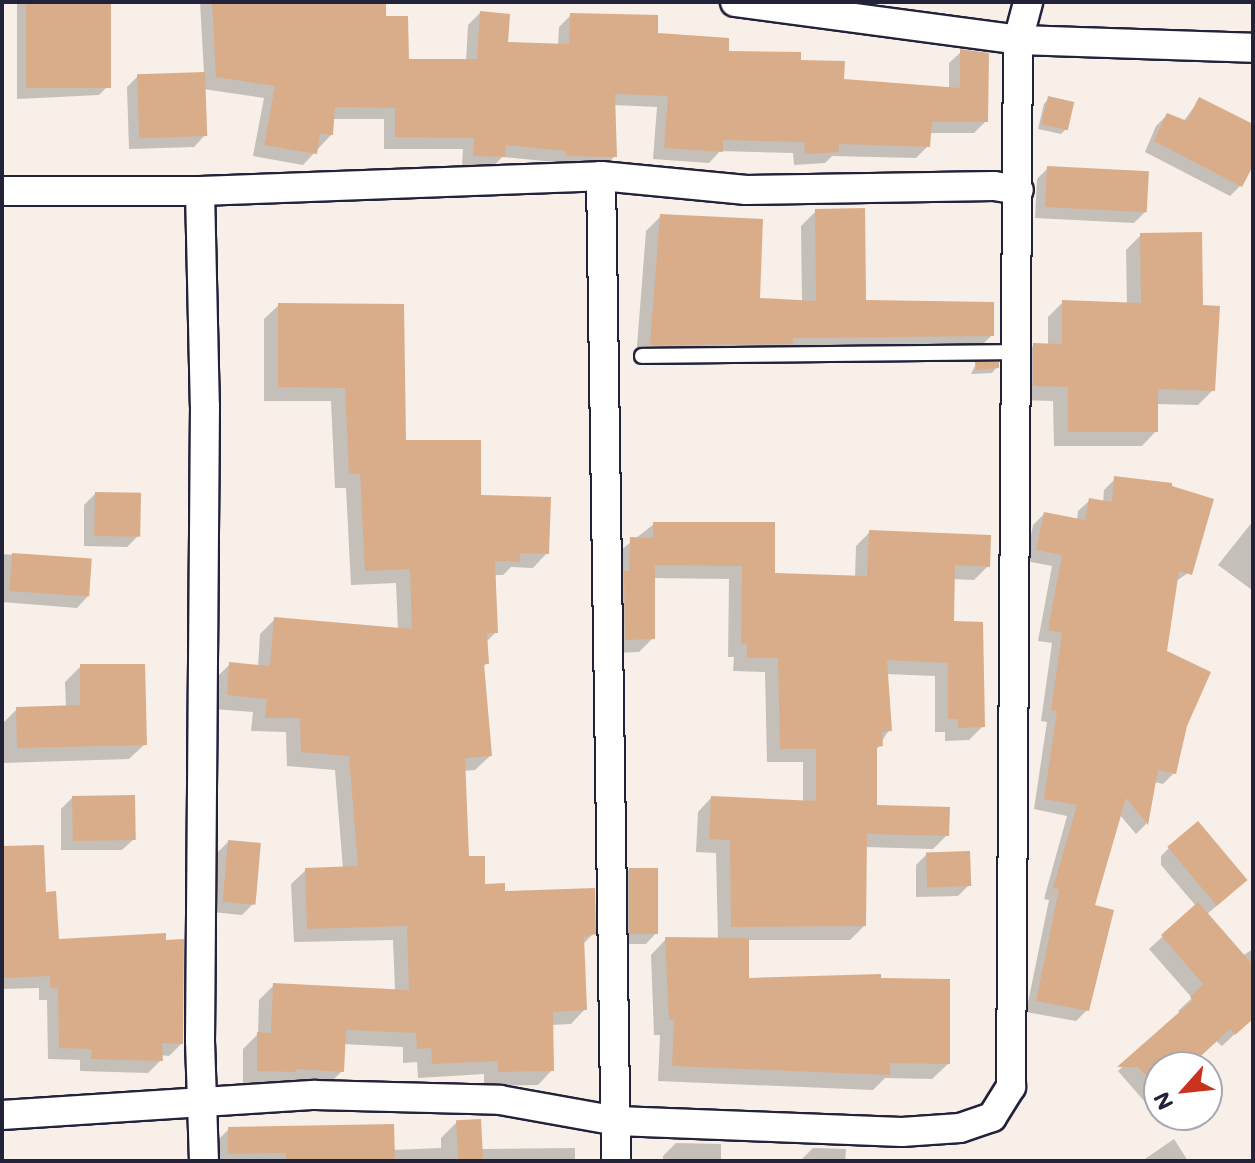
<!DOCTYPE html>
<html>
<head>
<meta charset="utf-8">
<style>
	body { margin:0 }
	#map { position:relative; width:1255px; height:1163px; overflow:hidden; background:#f7efe8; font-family:Mali,sans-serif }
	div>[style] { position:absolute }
	.shadow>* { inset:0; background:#0003 }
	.building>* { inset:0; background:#d9ad8a; transform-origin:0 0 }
	.roads { filter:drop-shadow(2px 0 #22223b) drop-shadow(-2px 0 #22223b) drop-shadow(0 2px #22223b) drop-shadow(0 -2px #22223b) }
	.lane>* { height:14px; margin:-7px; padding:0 7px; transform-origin:7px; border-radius:7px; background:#fff }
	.street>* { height:28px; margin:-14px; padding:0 14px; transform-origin:14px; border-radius:14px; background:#fff }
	span { translate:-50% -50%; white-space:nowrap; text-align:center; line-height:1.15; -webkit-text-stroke:8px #fff; paint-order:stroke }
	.frame { position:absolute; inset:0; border:4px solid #22223b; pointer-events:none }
	.north { position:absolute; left:1143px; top:1051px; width:80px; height:80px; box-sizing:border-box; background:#fff; border:2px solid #a7a7b1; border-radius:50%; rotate:243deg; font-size:22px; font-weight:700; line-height:32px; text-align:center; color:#22223b }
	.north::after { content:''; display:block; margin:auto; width:28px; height:36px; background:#c8321e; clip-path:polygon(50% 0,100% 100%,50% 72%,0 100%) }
</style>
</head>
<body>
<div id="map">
	<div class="shadow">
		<i style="clip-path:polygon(17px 2px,109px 2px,111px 83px,99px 95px,17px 99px)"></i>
		<i style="clip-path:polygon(200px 2px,384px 2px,384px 18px,407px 61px,466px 61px,468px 25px,480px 13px,506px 43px,558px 46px,559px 27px,571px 15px,727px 53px,799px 62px,842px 81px,949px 90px,949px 63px,961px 52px,986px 121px,974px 133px,929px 133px,928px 146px,916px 158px,832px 156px,825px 163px,794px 165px,793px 153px,720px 151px,709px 163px,653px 159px,657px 107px,614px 105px,615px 156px,603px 168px,555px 167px,555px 162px,502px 157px,491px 169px,462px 167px,463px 149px,384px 149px,384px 119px,332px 119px,331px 135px,303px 165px,253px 156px,264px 98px,203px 89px,205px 135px,194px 147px,129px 149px,127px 87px,138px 76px,204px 74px)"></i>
		<i style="clip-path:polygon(1049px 98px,1066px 129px,1061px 134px,1038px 129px,1044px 104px)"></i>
		<i style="clip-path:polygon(1200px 99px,1253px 127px,1253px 161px,1241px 185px,1230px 196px,1145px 152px,1156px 126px,1167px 115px,1183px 122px)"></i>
		<i style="clip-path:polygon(1048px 168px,1145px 212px,1134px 223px,1035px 218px,1037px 179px)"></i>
		<i style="clip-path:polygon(816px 211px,864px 301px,992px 335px,977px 350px,636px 359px,646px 231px,661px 216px,758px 300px,802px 302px,801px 226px)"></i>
		<i style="clip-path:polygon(1141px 235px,1201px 307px,1213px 390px,1198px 405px,1156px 404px,1156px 431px,1142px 446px,1054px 446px,1053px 401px,1019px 400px,1019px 360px,1034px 345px,1048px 345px,1048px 317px,1063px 302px,1127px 305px,1126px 250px)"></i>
		<i style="clip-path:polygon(279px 305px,404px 442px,547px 553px,533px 568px,511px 567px,503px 575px,494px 575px,496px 632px,486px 642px,487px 663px,482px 668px,490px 756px,475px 770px,463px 771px,467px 858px,483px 886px,594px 933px,582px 945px,585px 1009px,571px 1024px,551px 1025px,552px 1070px,538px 1085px,484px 1086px,484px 1074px,418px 1078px,417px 1062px,403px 1063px,403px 1047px,343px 1044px,342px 1071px,327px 1086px,243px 1085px,243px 1049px,258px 1034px,259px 1000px,274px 985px,395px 991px,393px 940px,294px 942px,291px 884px,306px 870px,343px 869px,335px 770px,287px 766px,286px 732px,251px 731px,253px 712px,213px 709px,215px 679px,230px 664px,258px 667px,260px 634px,275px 619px,398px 630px,396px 583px,351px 585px,346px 488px,335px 488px,331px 401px,264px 401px,264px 319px)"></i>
		<i style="clip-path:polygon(976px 364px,997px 367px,992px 373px,971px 374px)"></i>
		<i style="clip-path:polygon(1115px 479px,1191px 571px,1175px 582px,1165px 652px,1185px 725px,1174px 773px,1163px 784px,1154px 782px,1146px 824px,1136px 834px,1119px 814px,1093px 906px,1087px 1010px,1076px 1021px,1026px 1012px,1049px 900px,1044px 899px,1067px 816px,1034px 809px,1047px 722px,1041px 721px,1052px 643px,1038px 641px,1052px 566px,1026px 561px,1033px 525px,1044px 514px,1077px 520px,1078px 511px,1090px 500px,1103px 503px,1104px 490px)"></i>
		<i style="clip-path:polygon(95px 494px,138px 536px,127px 547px,84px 546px,84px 505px)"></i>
		<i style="clip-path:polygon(1253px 521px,1253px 589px,1252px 590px,1218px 565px)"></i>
		<i style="clip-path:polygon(654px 524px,773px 575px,855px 577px,856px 546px,870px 532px,988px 566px,974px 580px,952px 579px,952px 622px,983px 726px,969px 740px,945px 741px,945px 732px,935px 732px,935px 676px,886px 674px,889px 730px,875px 752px,875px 807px,947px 835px,933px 849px,865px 847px,864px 926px,850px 940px,747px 940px,747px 980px,948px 1064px,932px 1079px,885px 1078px,873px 1090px,658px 1081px,660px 1035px,654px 1035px,651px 955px,666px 939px,718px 940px,716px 853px,696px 852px,698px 812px,711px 798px,803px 802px,803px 762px,767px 762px,765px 672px,733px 671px,734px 657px,728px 657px,729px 579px,653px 578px,653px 638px,639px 652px,612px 653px,617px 553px)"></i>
		<i style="clip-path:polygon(2px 554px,90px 561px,88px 596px,77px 608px,2px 602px)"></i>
		<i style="clip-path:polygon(81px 666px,145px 744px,129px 759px,2px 763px,2px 724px,17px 709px,66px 708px,65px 682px)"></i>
		<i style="clip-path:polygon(72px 798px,134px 839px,122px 850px,61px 850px,61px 809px)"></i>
		<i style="clip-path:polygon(228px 842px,253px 904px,242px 915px,212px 912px,217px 853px)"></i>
		<i style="clip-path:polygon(1173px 844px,1234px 891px,1206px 915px,1242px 956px,1253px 949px,1253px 1017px,1222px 1046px,1216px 1041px,1187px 1067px,1159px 1067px,1159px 1102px,1151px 1109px,1118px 1071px,1181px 1014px,1178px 1011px,1192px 998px,1149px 949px,1196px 906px,1161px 865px,1161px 856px)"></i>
		<i style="clip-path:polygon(42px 847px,44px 894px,57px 941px,181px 1044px,169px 1056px,160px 1055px,160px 1061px,148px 1073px,80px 1071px,80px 1060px,48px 1059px,47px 1000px,39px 1000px,39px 988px,2px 989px,2px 848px)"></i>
		<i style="clip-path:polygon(927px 854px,969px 885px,958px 896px,916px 897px,916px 865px)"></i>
		<i style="clip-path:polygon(629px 870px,657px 932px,646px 944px,619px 944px,618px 882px)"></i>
		<i style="clip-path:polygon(457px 1122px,480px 1149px,575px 1148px,575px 1161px,213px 1161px,213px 1145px,229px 1129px,392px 1150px,441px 1148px,441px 1138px)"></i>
		<i style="clip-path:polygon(1174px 1139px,1188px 1161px,1142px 1161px)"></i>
		<i style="clip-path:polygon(676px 1143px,721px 1144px,721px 1161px,663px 1161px,663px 1156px)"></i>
		<i style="clip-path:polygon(813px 1148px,846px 1149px,845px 1161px,800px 1161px)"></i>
	</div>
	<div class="building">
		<i style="left:26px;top:2px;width:85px;height:86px"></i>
		<i style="clip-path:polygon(212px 2px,386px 2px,386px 16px,408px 16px,409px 59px,477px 59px,480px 11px,510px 14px,508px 42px,569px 44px,570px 13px,658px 15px,658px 33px,729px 38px,729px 51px,801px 52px,801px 60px,845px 61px,844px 79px,960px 88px,960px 49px,989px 53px,988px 122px,932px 122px,930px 147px,839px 144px,839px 152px,805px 154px,804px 142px,723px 140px,723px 152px,664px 148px,668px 96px,615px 94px,617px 157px,566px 156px,566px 151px,506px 145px,505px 157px,473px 156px,474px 138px,395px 137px,395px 108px,335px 107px,333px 135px,320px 134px,317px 154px,264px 145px,275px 86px,216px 77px)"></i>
		<i style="left:205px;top:72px;width:64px;height:68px;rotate:88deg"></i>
		<i style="left:1048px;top:96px;width:27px;height:29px;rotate:13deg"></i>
		<i style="clip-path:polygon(1199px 97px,1253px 124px,1253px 166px,1242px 187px,1154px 141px,1167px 113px,1187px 121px)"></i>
		<i style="left:1047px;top:166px;width:102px;height:41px;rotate:3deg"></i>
		<i style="clip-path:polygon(865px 208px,866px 300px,994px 302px,994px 336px,793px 338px,793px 344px,650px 345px,660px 214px,763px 219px,760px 298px,816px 301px,815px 209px)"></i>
		<i style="clip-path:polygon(1202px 232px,1203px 305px,1220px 306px,1215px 391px,1158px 389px,1158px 432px,1068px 432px,1068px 387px,1033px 386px,1033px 343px,1062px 344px,1062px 300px,1141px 303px,1140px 233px)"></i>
		<i style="clip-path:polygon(278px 303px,404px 304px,406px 440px,481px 440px,481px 495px,551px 497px,549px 554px,520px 553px,520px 562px,495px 561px,498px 633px,487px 633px,489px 664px,484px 664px,492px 756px,465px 758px,469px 856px,485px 856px,485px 884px,505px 883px,505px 891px,595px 888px,596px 934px,584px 937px,587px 1010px,553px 1012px,554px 1071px,498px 1072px,498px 1061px,432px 1064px,431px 1048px,417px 1049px,416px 1033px,346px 1030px,344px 1072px,296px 1069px,296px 1072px,257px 1071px,257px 1032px,271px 1033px,273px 983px,409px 990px,407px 926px,307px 929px,305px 868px,358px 866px,349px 756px,301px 752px,300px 718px,265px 718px,267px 699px,227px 695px,229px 662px,270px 666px,274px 617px,412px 629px,410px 569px,365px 571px,360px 474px,349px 474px,345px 388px,278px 387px)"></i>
		<i style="clip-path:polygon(975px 362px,999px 362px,999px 368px,976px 370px)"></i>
		<i style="clip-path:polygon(1114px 476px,1172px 483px,1172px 486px,1214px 499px,1192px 575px,1179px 571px,1167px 651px,1211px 672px,1187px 726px,1176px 774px,1158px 770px,1148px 825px,1126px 798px,1095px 905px,1114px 910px,1089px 1011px,1036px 1001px,1059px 889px,1053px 888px,1077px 805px,1044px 799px,1057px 711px,1051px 710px,1062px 633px,1048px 630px,1062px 555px,1036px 550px,1044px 512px,1085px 520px,1089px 498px,1112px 502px)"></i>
		<i style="left:95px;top:492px;width:46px;height:44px;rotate:1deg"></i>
		<i style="clip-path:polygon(653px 522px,775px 522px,775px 573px,867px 576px,869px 530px,991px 535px,990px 567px,955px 565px,954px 621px,983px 622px,985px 727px,958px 728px,958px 719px,948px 719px,948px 663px,887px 660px,892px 731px,882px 732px,883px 746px,877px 747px,877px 805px,950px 807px,949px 836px,867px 834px,866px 926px,731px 927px,730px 840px,709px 839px,711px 796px,816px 801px,816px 749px,780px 749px,778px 658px,747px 658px,747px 643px,741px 644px,742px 566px,655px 565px,655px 639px,625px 640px,624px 571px,629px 571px,630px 537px,653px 538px)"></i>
		<i style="left:12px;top:553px;width:80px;height:38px;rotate:4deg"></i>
		<i style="clip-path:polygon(80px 664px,145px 664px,147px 745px,17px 748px,16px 707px,80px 705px)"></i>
		<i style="left:135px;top:795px;width:45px;height:63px;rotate:89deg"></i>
		<i style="left:1198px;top:821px;width:77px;height:40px;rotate:50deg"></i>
		<i style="left:228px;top:840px;width:33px;height:62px;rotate:5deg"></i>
		<i style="clip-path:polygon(44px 845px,46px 892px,56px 891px,59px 939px,166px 933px,166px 940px,184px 939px,183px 1044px,162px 1043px,163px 1061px,91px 1059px,92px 1049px,59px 1048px,58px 988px,50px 988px,50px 976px,3px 978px,2px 846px)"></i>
		<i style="left:970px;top:851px;width:35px;height:44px;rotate:88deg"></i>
		<i style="left:629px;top:868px;width:29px;height:66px"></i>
		<i style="clip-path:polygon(1198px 902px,1253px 965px,1253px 1019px,1235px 1035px,1230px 1029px,1189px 1067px,1159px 1067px,1159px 1091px,1138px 1067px,1117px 1067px,1193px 1000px,1190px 997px,1203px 984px,1161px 935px)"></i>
		<i style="clip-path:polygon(665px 937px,749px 938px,749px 978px,881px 974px,881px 978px,950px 979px,950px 1064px,890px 1063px,890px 1075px,672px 1066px,674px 1020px,669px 1020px)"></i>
		<i style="left:481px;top:1119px;width:42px;height:25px;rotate:87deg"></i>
		<i style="clip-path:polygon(394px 1124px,395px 1161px,286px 1161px,286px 1153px,228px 1154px,228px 1127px)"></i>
	</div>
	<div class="roads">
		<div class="lane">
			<i style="left:642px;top:356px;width:375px;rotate:-0.6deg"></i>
		</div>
		<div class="street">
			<i style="left:735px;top:2px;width:286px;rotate:7.6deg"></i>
			<i style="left:1018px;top:40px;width:235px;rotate:1.9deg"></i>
			<i style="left:601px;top:176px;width:985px;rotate:89.13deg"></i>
			<i style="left:2px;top:191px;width:198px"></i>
			<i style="left:200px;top:191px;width:401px;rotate:-2.1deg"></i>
			<i style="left:601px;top:176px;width:146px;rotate:5.5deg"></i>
			<i style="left:746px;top:190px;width:248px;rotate:-0.9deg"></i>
			<i style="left:994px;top:186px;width:25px;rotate:9deg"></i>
			<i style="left:200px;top:191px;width:215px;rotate:88.7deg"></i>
			<i style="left:205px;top:406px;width:635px;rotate:90.45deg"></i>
			<i style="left:200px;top:1041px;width:120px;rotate:88.1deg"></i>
			<i style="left:2px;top:1115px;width:314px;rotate:-3.7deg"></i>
			<i style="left:315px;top:1095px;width:185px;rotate:1.5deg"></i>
			<i style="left:500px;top:1100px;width:119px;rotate:10.2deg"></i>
			<i style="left:617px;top:1121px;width:285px;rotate:2.2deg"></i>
			<i style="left:902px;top:1132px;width:58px;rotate:-3.9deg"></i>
			<i style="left:960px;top:1128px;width:34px;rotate:-19deg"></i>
			<i style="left:992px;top:1117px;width:36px;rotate:-58deg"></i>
			<i style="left:1011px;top:1087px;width:1047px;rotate:-89.62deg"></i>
			<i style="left:1018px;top:40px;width:39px;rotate:-75deg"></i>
		</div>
	</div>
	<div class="frame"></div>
	<div class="north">N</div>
</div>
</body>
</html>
